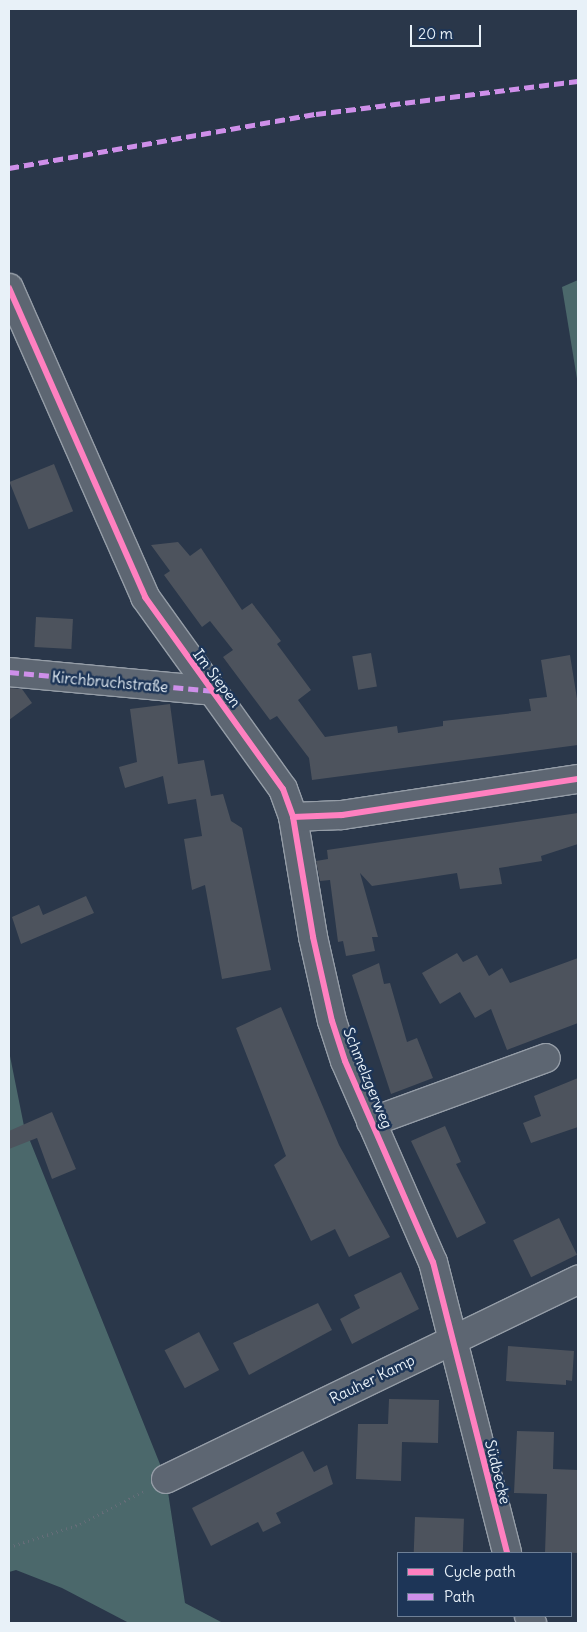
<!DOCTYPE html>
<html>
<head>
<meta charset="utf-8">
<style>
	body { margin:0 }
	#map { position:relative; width:587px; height:1632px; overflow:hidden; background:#2a374a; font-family:Delius,sans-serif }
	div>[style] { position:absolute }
	.green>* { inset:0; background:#4b686b }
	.building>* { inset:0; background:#4d535d; transform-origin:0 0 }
	.path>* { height:3px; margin-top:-1.5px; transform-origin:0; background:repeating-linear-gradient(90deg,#656d78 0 1px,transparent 0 5px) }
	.roads { filter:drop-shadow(1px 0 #959da7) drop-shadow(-1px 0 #959da7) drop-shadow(0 1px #959da7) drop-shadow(0 -1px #959da7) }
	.street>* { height:28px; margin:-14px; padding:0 14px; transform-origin:14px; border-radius:14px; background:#5d6672 }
	.quiet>* { height:5px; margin-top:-2.5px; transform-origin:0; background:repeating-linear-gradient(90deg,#ce8fe9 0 10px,transparent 0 15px) }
	.cycleway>* { height:6px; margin:-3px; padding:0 3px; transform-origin:3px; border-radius:3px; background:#ff80c0 }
	span { translate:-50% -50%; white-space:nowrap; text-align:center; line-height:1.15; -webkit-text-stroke:5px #1d3557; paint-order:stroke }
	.street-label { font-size:15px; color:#e8f1f8 }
	.frame { position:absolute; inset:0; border:10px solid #e8f1f8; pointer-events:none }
	.legend { position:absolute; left:397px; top:1552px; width:175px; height:65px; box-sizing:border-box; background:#1d3557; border:1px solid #6e8097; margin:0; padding:6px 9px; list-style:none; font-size:15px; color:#e8f1f8 }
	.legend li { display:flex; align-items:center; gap:10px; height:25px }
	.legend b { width:25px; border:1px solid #6e8097 }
	.scale { position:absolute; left:410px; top:25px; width:71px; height:22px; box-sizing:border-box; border:2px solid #e8f1f8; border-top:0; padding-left:6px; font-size:15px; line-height:18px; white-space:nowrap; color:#e8f1f8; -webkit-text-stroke:4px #1d3557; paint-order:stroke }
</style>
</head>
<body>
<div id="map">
	<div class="green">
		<i style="clip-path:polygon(578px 280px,578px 385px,562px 287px)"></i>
		<i style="clip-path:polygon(9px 1051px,24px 1126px,166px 1479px,185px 1603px,223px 1623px,129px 1623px,62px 1588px,16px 1570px,9px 1572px)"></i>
	</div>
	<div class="building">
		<i style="left:54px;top:464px;width:51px;height:48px;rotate:68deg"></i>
		<i style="clip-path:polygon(178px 542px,190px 556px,201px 548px,242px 610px,252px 603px,268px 624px,281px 641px,277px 644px,311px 690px,298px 700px,325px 737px,397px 726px,398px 733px,443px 726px,443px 721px,531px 711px,529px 699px,547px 697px,541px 660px,570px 655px,578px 705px,578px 745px,312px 780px,309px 758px,277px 716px,270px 720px,223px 657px,233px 650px,210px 621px,202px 627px,164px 575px,170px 571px,151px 545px)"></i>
		<i style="left:36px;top:617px;width:37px;height:30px;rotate:3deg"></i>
		<i style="left:371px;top:653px;width:34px;height:19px;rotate:80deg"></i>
		<i style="clip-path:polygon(9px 688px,22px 689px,32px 703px,9px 720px)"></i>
		<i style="clip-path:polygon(170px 704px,178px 764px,204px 760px,211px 796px,223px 794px,231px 821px,242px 828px,271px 970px,222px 979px,205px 885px,192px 890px,184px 839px,202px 836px,196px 799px,168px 804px,163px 776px,125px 788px,119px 767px,137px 762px,130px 709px)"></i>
		<i style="clip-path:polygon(578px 813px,578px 844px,541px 856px,542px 861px,499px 868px,502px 884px,460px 889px,457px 873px,372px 886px,360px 873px,378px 937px,372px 937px,375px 951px,346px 956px,343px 941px,338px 942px,330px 880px,320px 881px,316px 861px,328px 859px,327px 850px)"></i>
		<i style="clip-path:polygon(86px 896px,94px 913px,21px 944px,12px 917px,39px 905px,43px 915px)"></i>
		<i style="clip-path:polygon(457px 953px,463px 962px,477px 955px,489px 976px,502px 968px,510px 983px,578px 958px,578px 1023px,507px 1050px,491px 1009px,475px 1018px,460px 992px,440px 1004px,422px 973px)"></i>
		<i style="clip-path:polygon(379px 963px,384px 984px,390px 983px,407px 1042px,417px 1038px,433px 1078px,391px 1094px,352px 975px)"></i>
		<i style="clip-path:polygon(281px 1007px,339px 1145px,390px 1237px,349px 1257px,335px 1229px,311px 1241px,274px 1165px,286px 1156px,236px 1028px)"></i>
		<i style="clip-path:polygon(578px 1078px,578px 1127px,531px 1143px,523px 1123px,541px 1116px,534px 1096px)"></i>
		<i style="clip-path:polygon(52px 1112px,76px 1169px,52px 1179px,37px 1138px,9px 1149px,9px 1131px)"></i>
		<i style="clip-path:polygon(445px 1126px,461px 1162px,456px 1164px,486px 1223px,457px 1238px,411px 1141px)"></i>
		<i style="left:559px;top:1218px;width:41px;height:51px;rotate:64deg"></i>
		<i style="clip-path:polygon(401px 1272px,419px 1309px,352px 1344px,340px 1319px,360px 1308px,354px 1295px)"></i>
		<i style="clip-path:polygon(318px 1303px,332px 1330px,249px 1375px,233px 1343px)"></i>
		<i style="left:199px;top:1332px;width:43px;height:39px;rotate:62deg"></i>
		<i style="clip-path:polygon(508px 1346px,574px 1351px,572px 1381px,566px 1380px,566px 1385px,506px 1381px)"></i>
		<i style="clip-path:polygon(389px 1399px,439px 1400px,438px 1443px,402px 1442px,401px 1481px,356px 1479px,358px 1424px,388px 1424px)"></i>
		<i style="clip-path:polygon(517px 1431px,554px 1432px,553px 1469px,578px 1470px,578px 1553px,545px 1553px,547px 1494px,514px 1493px)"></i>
		<i style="clip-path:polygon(303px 1451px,314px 1472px,327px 1465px,333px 1484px,276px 1513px,281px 1523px,263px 1532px,258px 1522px,211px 1546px,192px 1508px)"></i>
		<i style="left:415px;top:1517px;width:49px;height:36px;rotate:2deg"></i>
	</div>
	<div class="path">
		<i style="left:9px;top:1547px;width:75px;rotate:-17.9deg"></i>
		<i style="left:80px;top:1524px;width:72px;rotate:-27.3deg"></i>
	</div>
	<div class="roads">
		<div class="street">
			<i style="left:9px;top:288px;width:338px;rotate:66.2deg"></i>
			<i style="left:145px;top:597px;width:236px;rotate:54.3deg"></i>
			<i style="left:283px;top:789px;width:30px;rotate:70deg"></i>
			<i style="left:293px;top:817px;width:122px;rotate:80.5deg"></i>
			<i style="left:313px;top:937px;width:86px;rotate:77.3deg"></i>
			<i style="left:332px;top:1021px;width:42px;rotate:72deg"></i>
			<i style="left:345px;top:1061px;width:219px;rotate:66.4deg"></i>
			<i style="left:433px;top:1262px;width:300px;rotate:75.7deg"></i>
			<i style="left:9px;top:672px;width:204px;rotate:5.3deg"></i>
			<i style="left:293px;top:817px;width:49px;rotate:-2.3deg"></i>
			<i style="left:342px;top:815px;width:239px;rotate:-8.7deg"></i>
			<i style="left:371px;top:1122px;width:186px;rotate:-20.1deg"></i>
			<i style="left:166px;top:1479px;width:458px;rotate:-25.8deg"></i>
			<i style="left:529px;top:1616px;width:8px;rotate:67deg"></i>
		</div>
	</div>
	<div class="quiet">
		<i style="left:9px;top:168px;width:312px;rotate:-10deg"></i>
		<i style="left:316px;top:114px;width:264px;rotate:-7.2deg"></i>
		<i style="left:9px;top:672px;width:204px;rotate:5.3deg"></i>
	</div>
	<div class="cycleway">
		<i style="left:9px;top:288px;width:338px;rotate:66.2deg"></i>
		<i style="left:145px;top:597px;width:236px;rotate:54.3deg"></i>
		<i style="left:283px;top:789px;width:30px;rotate:70deg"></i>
		<i style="left:293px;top:817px;width:122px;rotate:80.5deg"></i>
		<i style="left:313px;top:937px;width:86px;rotate:77.3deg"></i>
		<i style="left:332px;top:1021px;width:42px;rotate:72deg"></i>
		<i style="left:345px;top:1061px;width:219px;rotate:66.4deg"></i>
		<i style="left:433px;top:1262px;width:300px;rotate:75.7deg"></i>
		<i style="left:293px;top:817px;width:49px;rotate:-2.3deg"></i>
		<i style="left:342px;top:815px;width:239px;rotate:-8.7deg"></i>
	</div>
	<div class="street-label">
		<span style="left:217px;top:678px;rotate:53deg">Im Siepen</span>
		<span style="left:110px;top:682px;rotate:5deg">Kirchbruchstraße</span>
		<span style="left:368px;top:1078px;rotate:68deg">Schmelzgerweg</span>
		<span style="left:372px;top:1379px;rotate:-26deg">Rauher Kamp</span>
		<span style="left:498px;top:1472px;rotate:76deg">Südbecke</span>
	</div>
	<div class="frame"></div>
	<ul class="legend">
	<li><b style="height:6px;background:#ff80c0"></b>Cycle path</li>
	<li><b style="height:6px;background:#ce8fe9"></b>Path</li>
	</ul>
	<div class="scale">20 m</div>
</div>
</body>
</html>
